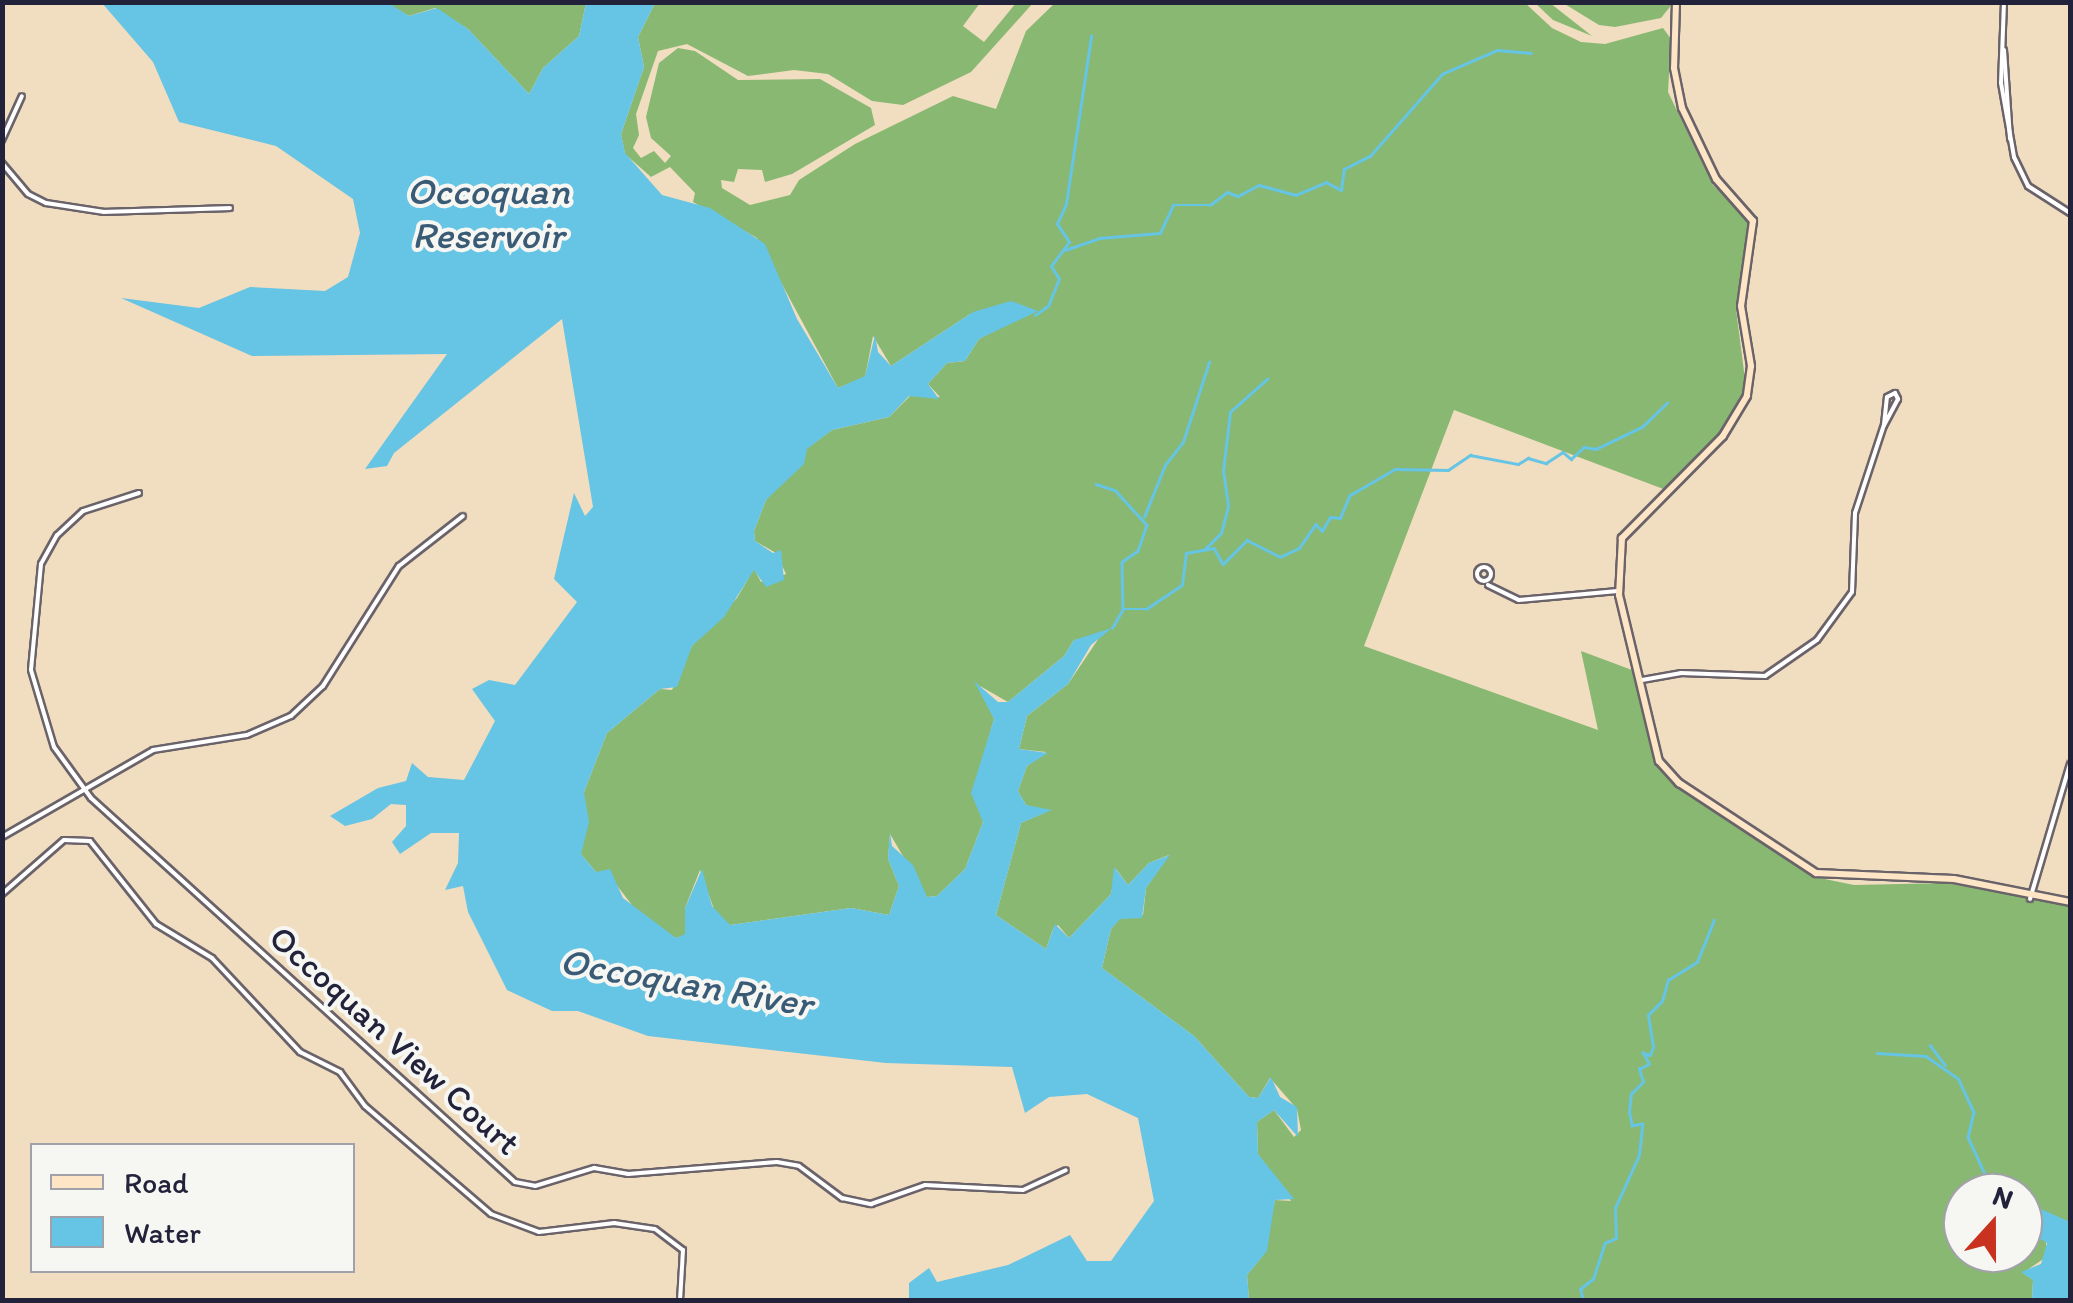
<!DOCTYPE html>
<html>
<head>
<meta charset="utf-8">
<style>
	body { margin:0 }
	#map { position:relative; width:2073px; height:1303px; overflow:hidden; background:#f1ddc0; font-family:Itim,sans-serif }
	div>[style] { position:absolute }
	.forest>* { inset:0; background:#89b872 }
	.water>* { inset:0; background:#66c4e4 }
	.stream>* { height:2.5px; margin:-1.25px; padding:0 1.25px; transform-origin:1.25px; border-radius:1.25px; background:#66c4e4 }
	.roads { filter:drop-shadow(2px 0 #6a636a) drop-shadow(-2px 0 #6a636a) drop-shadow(0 2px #6a636a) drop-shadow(0 -2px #6a636a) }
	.street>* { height:4px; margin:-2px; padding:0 2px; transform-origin:2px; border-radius:2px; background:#fff }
	.street>.ring { margin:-2px; padding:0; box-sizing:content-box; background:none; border:4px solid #fff; border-radius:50% }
	.secondary>* { height:6px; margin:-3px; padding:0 3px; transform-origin:3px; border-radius:3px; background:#fde5c5 }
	span { translate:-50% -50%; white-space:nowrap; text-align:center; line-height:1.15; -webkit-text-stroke:8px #f6f6f2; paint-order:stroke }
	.street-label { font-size:35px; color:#22223b }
	.water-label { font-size:38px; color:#3a5b76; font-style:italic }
	.frame { position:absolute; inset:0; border:5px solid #22223b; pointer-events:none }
	.legend { position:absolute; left:30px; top:1143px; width:325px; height:130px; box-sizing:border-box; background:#f6f6f2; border:2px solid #a1a1a9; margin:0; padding:12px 18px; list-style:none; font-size:30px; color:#22223b }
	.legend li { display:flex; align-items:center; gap:20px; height:50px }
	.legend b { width:50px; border:2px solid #a1a1a9 }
	.north { position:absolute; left:1943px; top:1173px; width:100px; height:100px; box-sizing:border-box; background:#f6f6f2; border:2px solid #a1a1a9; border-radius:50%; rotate:21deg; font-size:28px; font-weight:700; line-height:40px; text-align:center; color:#22223b }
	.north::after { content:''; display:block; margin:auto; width:35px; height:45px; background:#c8321e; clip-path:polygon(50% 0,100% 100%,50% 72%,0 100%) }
</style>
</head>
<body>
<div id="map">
	<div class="forest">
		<i style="clip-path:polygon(1524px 2px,1552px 28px,1581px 42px,1605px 44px,1663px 28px,1671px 39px,1668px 92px,1713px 185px,1752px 222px,1736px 309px,1746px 387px,1727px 425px,1666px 490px,1454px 410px,1364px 646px,1598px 730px,1581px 651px,1632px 670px,1652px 754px,1666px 777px,1815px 877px,1854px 885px,1947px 883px,2070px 906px,2070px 1222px,2043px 1214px,2023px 1201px,2023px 1193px,1997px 1187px,1986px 1175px,1990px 1193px,1963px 1193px,1963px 1253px,2023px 1253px,2023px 1228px,2046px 1241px,2046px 1257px,2023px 1273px,2033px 1280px,2032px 1300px,1249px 1300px,1247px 1275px,1264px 1254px,1275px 1200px,1291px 1201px,1258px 1154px,1257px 1122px,1274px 1110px,1294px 1137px,1301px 1130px,1297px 1109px,1270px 1078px,1258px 1098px,1249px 1097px,1194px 1036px,1102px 968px,1111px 929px,1119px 919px,1143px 915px,1146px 888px,1169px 855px,1149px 863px,1128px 885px,1116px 869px,1111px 894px,1069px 938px,1058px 925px,1053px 929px,1046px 949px,996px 915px,1021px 823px,1044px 813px,1026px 805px,1018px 791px,1027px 766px,1046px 752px,1019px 749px,1027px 716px,1068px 684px,1101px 635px,1074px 640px,1064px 656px,1008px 702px,980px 686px,994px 719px,974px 789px,983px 822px,965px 869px,937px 896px,927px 897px,890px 834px,888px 859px,899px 886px,889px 915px,851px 908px,730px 925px,716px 915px,700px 870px,685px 908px,685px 935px,676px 938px,641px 917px,609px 875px,596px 872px,581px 854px,584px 792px,607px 733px,660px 689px,672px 690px,692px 646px,737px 598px,754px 569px,761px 582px,786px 574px,776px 553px,755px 541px,754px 531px,766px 500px,806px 449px,832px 430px,889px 417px,910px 396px,940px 397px,928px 384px,947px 363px,965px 361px,979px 339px,1035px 310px,970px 314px,891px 366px,873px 336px,865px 377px,838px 388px,757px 238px,693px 202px,695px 193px,670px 167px,651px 177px,625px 154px,621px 134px,644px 67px,638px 37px,655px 3px,980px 3px,963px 26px,984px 42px,1016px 3px,1033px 3px,971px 72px,903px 105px,872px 101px,828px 74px,794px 70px,748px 76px,687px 44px,658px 51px,636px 114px,639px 135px,633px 148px,641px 158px,654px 151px,665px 163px,671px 156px,651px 138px,646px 117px,659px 63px,678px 48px,695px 51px,738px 80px,820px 79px,871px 108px,875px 125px,792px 174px,765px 182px,762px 170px,738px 169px,734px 182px,721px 180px,722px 188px,750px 205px,790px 195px,799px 180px,855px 144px,953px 96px,996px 109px,1026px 31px,1055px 3px)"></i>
		<i style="clip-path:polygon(387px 3px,586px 3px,579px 36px,543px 68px,529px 94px,468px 29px,435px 8px,409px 16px)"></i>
		<i style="clip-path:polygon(1535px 3px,1550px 3px,1592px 36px,1553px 20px)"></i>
		<i style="clip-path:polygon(1563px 3px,1673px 2px,1673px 3px,1661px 18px,1615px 27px,1599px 25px)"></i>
	</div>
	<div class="water">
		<i style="clip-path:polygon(387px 2px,409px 16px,437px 8px,468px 29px,529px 94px,543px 68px,579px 36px,586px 3px,655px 3px,638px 37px,644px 67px,621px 134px,625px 153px,662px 195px,710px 208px,765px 244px,797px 319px,838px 388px,865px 376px,875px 335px,878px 352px,891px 366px,973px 312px,1011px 301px,1038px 311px,979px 339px,965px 361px,947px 363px,928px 384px,939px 399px,909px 396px,889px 417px,832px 430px,807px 449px,804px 464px,766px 500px,754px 531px,755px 541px,773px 553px,781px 550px,784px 580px,766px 587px,754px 570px,724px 617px,692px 646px,677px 687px,660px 689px,607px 733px,584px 792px,589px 822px,581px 854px,596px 872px,610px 869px,623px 898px,676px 938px,685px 934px,685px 908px,702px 869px,712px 906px,730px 925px,851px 908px,889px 915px,899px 886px,888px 859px,890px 832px,892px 846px,913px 865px,927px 897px,937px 896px,965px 869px,983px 822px,971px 793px,994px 719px,974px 681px,998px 702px,1008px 702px,1064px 656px,1074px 640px,1112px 628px,1091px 645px,1068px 684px,1027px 716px,1019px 749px,1048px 753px,1027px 766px,1018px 791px,1026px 805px,1052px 810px,1021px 823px,996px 915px,1046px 949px,1055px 924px,1069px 938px,1111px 894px,1114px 867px,1128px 885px,1149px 863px,1170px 855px,1146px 888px,1142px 918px,1120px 919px,1111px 929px,1102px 968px,1194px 1036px,1249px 1097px,1258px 1098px,1271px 1077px,1280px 1097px,1297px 1107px,1298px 1137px,1274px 1110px,1257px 1122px,1258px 1154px,1294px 1199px,1275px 1200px,1267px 1251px,1247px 1275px,1249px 1300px,909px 1300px,909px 1283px,929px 1268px,937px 1282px,1008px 1265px,1070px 1235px,1087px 1261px,1111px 1261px,1154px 1201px,1138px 1118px,1087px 1094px,1049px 1097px,1025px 1113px,1012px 1067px,886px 1063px,648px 1036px,578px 1011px,552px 1011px,507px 990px,468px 912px,463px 886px,445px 890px,458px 863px,459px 833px,431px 833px,400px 854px,392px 842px,406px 826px,406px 805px,391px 804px,372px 819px,345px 826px,330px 816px,378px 788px,406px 781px,412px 763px,428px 777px,464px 780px,495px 721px,472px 689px,489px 680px,515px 685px,577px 602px,554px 579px,574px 493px,585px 516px,593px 507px,562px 319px,394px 453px,387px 466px,365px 469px,447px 354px,252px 356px,121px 298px,199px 308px,250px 287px,325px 291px,348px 277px,360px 233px,353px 199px,276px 146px,179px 122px,153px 62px,102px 3px)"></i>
		<i style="clip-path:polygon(2023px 1201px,2070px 1222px,2070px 1300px,2032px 1300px,2033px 1280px,2021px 1272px,2041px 1264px,2047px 1243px,2023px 1228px)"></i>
	</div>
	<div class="stream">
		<i style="left:1065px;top:250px;width:36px;rotate:-19deg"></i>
		<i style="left:1099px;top:238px;width:61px;rotate:-4.7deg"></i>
		<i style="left:1160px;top:233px;width:31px;rotate:-65deg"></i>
		<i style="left:1173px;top:205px;width:37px"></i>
		<i style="left:1210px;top:205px;width:21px;rotate:-37deg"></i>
		<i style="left:1227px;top:192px;width:12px;rotate:20deg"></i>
		<i style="left:1238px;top:196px;width:24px;rotate:-28deg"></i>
		<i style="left:1259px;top:185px;width:38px;rotate:15deg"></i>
		<i style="left:1296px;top:195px;width:33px;rotate:-23deg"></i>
		<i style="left:1326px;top:182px;width:17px;rotate:28deg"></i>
		<i style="left:1341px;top:190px;width:21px;rotate:-82deg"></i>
		<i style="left:1344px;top:169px;width:29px;rotate:-27deg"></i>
		<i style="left:1370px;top:156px;width:109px;rotate:-48.7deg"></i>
		<i style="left:1442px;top:74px;width:60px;rotate:-23.6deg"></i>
		<i style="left:1497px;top:50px;width:34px;rotate:5deg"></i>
		<i style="left:1035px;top:315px;width:16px;rotate:-35deg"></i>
		<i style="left:1048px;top:306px;width:29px;rotate:-68deg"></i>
		<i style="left:1059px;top:279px;width:15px;rotate:-122deg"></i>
		<i style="left:1051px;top:266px;width:30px;rotate:-53deg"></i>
		<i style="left:1069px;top:242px;width:22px;rotate:-124deg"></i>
		<i style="left:1057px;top:224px;width:22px;rotate:-66deg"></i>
		<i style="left:1066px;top:204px;width:170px;rotate:-81.5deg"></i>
		<i style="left:1096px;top:484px;width:20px;rotate:18deg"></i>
		<i style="left:1115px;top:490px;width:47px;rotate:47.6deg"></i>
		<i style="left:1147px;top:525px;width:28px;rotate:109deg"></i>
		<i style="left:1138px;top:551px;width:19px;rotate:145deg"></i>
		<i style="left:1122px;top:562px;width:47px;rotate:88.8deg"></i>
		<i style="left:1144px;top:517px;width:56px;rotate:-68deg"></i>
		<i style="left:1165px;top:465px;width:29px;rotate:-52deg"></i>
		<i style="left:1183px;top:442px;width:84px;rotate:-72deg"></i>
		<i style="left:1204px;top:550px;width:24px;rotate:-45deg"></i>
		<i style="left:1221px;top:533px;width:28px;rotate:-75deg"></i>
		<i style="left:1228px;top:506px;width:35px;rotate:-98deg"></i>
		<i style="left:1223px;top:471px;width:59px;rotate:-83.2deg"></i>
		<i style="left:1230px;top:412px;width:50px;rotate:-41.7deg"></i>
		<i style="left:1112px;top:628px;width:22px;rotate:-60deg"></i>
		<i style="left:1123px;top:609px;width:23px"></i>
		<i style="left:1146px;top:609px;width:43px;rotate:-33.7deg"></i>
		<i style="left:1182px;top:585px;width:32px;rotate:-83deg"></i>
		<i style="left:1186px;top:553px;width:28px;rotate:-10deg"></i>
		<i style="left:1214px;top:548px;width:18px;rotate:61deg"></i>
		<i style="left:1223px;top:564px;width:34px;rotate:-45deg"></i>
		<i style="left:1247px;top:540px;width:37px;rotate:27deg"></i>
		<i style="left:1280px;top:557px;width:21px;rotate:-25deg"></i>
		<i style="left:1299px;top:548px;width:29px;rotate:-55deg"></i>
		<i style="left:1316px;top:524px;width:9px;rotate:49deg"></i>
		<i style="left:1322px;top:531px;width:16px;rotate:-60deg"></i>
		<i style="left:1330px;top:517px;width:10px;rotate:6deg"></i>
		<i style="left:1340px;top:518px;width:25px;rotate:-67deg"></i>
		<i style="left:1350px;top:495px;width:52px;rotate:-30deg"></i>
		<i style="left:1395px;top:469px;width:53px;rotate:1.1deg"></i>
		<i style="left:1448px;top:470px;width:27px;rotate:-34deg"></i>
		<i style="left:1470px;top:455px;width:49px;rotate:10.6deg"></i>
		<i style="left:1518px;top:464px;width:12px;rotate:-31deg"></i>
		<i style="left:1528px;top:458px;width:19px;rotate:16deg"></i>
		<i style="left:1546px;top:463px;width:20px;rotate:-33deg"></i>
		<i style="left:1563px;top:452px;width:11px;rotate:41deg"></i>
		<i style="left:1571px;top:459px;width:18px;rotate:-43deg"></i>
		<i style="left:1584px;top:447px;width:12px;rotate:9deg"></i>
		<i style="left:1596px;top:449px;width:51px;rotate:-25.6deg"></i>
		<i style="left:1642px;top:427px;width:35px;rotate:-44deg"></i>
		<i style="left:1930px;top:1045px;width:25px;rotate:53deg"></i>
		<i style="left:1877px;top:1053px;width:49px;rotate:3.5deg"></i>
		<i style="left:1926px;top:1056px;width:39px;rotate:35deg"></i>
		<i style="left:1958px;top:1078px;width:38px;rotate:65deg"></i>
		<i style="left:1974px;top:1112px;width:26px;rotate:103deg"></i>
		<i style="left:1968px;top:1137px;width:41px;rotate:65.3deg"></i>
		<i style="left:1583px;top:1300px;width:11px;rotate:-105deg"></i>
		<i style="left:1580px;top:1289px;width:16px;rotate:-38deg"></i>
		<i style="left:1593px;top:1279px;width:38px;rotate:-72deg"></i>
		<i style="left:1605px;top:1243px;width:12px;rotate:-24deg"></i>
		<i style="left:1616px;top:1238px;width:30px;rotate:-92deg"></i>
		<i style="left:1615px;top:1208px;width:58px;rotate:-65.6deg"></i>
		<i style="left:1639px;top:1155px;width:31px;rotate:-84deg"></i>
		<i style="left:1642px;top:1124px;width:10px;rotate:169deg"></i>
		<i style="left:1632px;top:1126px;width:14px;rotate:-102deg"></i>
		<i style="left:1629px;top:1112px;width:18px;rotate:-84deg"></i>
		<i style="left:1631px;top:1094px;width:17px;rotate:-45deg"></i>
		<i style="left:1643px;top:1082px;width:14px;rotate:-107deg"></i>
		<i style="left:1639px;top:1069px;width:11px;rotate:-27deg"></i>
		<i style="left:1649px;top:1064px;width:13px;rotate:-119deg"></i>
		<i style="left:1643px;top:1053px;width:7px;rotate:16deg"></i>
		<i style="left:1650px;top:1055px;width:9px;rotate:-69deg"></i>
		<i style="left:1653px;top:1047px;width:32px;rotate:-99deg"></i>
		<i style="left:1648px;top:1015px;width:20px;rotate:-45deg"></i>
		<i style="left:1662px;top:1001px;width:22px;rotate:-74deg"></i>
		<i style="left:1668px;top:980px;width:34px;rotate:-32deg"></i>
		<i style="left:1697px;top:962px;width:45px;rotate:-68deg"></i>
	</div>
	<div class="roads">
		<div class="street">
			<i style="left:2004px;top:2px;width:81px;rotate:92.1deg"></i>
			<i style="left:2001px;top:83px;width:75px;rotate:80deg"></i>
			<i style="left:2014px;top:157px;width:32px;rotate:64deg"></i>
			<i style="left:2028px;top:186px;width:50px;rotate:32.7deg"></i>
			<i style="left:2004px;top:50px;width:89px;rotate:86.1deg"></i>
			<i style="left:2px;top:140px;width:48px;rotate:-65.6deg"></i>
			<i style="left:2px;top:163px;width:40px;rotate:50deg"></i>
			<i style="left:28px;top:194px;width:20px;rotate:27deg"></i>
			<i style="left:46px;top:203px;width:59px;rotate:8.8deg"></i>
			<i style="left:104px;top:212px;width:126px;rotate:-1.8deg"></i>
			<i style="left:1895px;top:393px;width:7px;rotate:63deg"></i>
			<i style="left:1898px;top:399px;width:30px;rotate:118deg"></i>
			<i style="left:1884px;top:425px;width:28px;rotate:-84deg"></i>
			<i style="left:1887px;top:397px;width:9px;rotate:-27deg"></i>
			<i style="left:139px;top:493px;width:59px;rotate:162.2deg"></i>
			<i style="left:83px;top:511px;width:35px;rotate:137deg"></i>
			<i style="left:57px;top:535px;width:33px;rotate:119deg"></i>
			<i style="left:41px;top:564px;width:106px;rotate:95.4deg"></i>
			<i style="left:31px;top:670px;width:80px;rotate:73.4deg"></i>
			<i style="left:54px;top:747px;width:63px;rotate:54deg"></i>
			<i style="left:91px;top:798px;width:572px;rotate:42.17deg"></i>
			<i style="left:515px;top:1182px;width:20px;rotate:11deg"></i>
			<i style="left:535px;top:1186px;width:62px;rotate:-17deg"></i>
			<i style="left:594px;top:1168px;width:35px;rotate:10deg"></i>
			<i style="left:628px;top:1174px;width:149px;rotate:-4.6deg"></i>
			<i style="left:777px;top:1162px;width:22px;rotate:10deg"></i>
			<i style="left:799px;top:1166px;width:54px;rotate:36.7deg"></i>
			<i style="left:842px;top:1198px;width:30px;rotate:12deg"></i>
			<i style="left:871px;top:1204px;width:57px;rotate:-19.4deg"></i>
			<i style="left:925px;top:1185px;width:98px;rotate:2.9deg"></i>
			<i style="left:1023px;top:1190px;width:47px;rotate:-24.9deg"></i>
			<i class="ring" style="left:1477px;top:567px;width:10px;height:10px"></i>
			<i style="left:1488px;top:585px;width:34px;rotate:26deg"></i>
			<i style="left:1519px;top:600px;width:99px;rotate:-5.2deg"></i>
			<i style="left:1642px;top:680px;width:40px;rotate:-10deg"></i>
			<i style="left:1681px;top:673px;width:84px;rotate:2deg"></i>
			<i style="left:1765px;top:676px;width:63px;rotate:-34.7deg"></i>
			<i style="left:1817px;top:640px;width:59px;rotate:-53.9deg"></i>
			<i style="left:1852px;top:592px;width:79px;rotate:-87.8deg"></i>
			<i style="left:1855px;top:513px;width:93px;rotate:-71.8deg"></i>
			<i style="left:2px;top:837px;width:174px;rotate:-29.9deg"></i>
			<i style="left:153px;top:750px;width:95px;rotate:-9.1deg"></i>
			<i style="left:247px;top:735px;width:48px;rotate:-23.4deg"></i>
			<i style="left:291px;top:716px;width:44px;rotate:-43.2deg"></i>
			<i style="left:323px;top:686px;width:142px;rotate:-57.7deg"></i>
			<i style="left:399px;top:566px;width:81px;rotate:-38deg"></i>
			<i style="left:2px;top:894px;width:82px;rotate:-41.1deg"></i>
			<i style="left:64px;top:840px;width:26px;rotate:2deg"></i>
			<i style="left:90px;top:841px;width:106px;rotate:51.5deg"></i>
			<i style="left:156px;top:924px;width:66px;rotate:31.3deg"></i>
			<i style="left:212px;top:958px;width:129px;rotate:46.9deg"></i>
			<i style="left:300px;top:1052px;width:45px;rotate:26.6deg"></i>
			<i style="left:340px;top:1072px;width:42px;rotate:53.7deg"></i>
			<i style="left:365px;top:1106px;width:166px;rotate:40.6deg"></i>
			<i style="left:491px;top:1214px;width:51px;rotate:20.6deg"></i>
			<i style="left:539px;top:1232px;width:76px;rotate:-6.8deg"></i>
			<i style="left:614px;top:1223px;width:41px;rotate:8.3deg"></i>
			<i style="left:655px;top:1229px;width:35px;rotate:37deg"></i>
			<i style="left:683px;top:1250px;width:50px;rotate:93.4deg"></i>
			<i style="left:2030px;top:899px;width:141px;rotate:-73.5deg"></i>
		</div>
		<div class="secondary">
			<i style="left:1676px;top:2px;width:66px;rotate:91.7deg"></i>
			<i style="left:1674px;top:68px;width:41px;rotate:78.7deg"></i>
			<i style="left:1682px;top:108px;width:79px;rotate:64.4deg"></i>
			<i style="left:1716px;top:179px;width:56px;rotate:48.6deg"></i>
			<i style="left:1753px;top:221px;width:86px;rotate:98deg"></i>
			<i style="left:1741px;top:306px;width:61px;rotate:80.5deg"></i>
			<i style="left:1751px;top:366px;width:30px;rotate:98deg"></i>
			<i style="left:1747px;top:396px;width:47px;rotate:121deg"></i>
			<i style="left:1723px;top:436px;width:144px;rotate:134.7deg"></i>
			<i style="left:1622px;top:538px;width:57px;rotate:93deg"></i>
			<i style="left:1619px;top:595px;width:171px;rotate:76.5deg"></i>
			<i style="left:1659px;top:761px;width:30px;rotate:48deg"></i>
			<i style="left:1679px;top:783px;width:164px;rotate:33.3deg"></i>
			<i style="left:1816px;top:873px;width:138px;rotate:2.5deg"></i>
			<i style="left:1954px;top:879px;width:118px;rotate:11.2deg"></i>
		</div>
	</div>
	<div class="street-label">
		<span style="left:395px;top:1040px;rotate:42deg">Occoquan View Court</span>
	</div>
	<div class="water-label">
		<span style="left:488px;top:214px">Occoquan<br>Reservoir</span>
		<span style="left:686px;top:983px;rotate:10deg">Occoquan River</span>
	</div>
	<div class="frame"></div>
	<ul class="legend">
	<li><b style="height:12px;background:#fde5c5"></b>Road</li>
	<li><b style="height:28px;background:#66c4e4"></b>Water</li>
	</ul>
	<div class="north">N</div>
</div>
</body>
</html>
